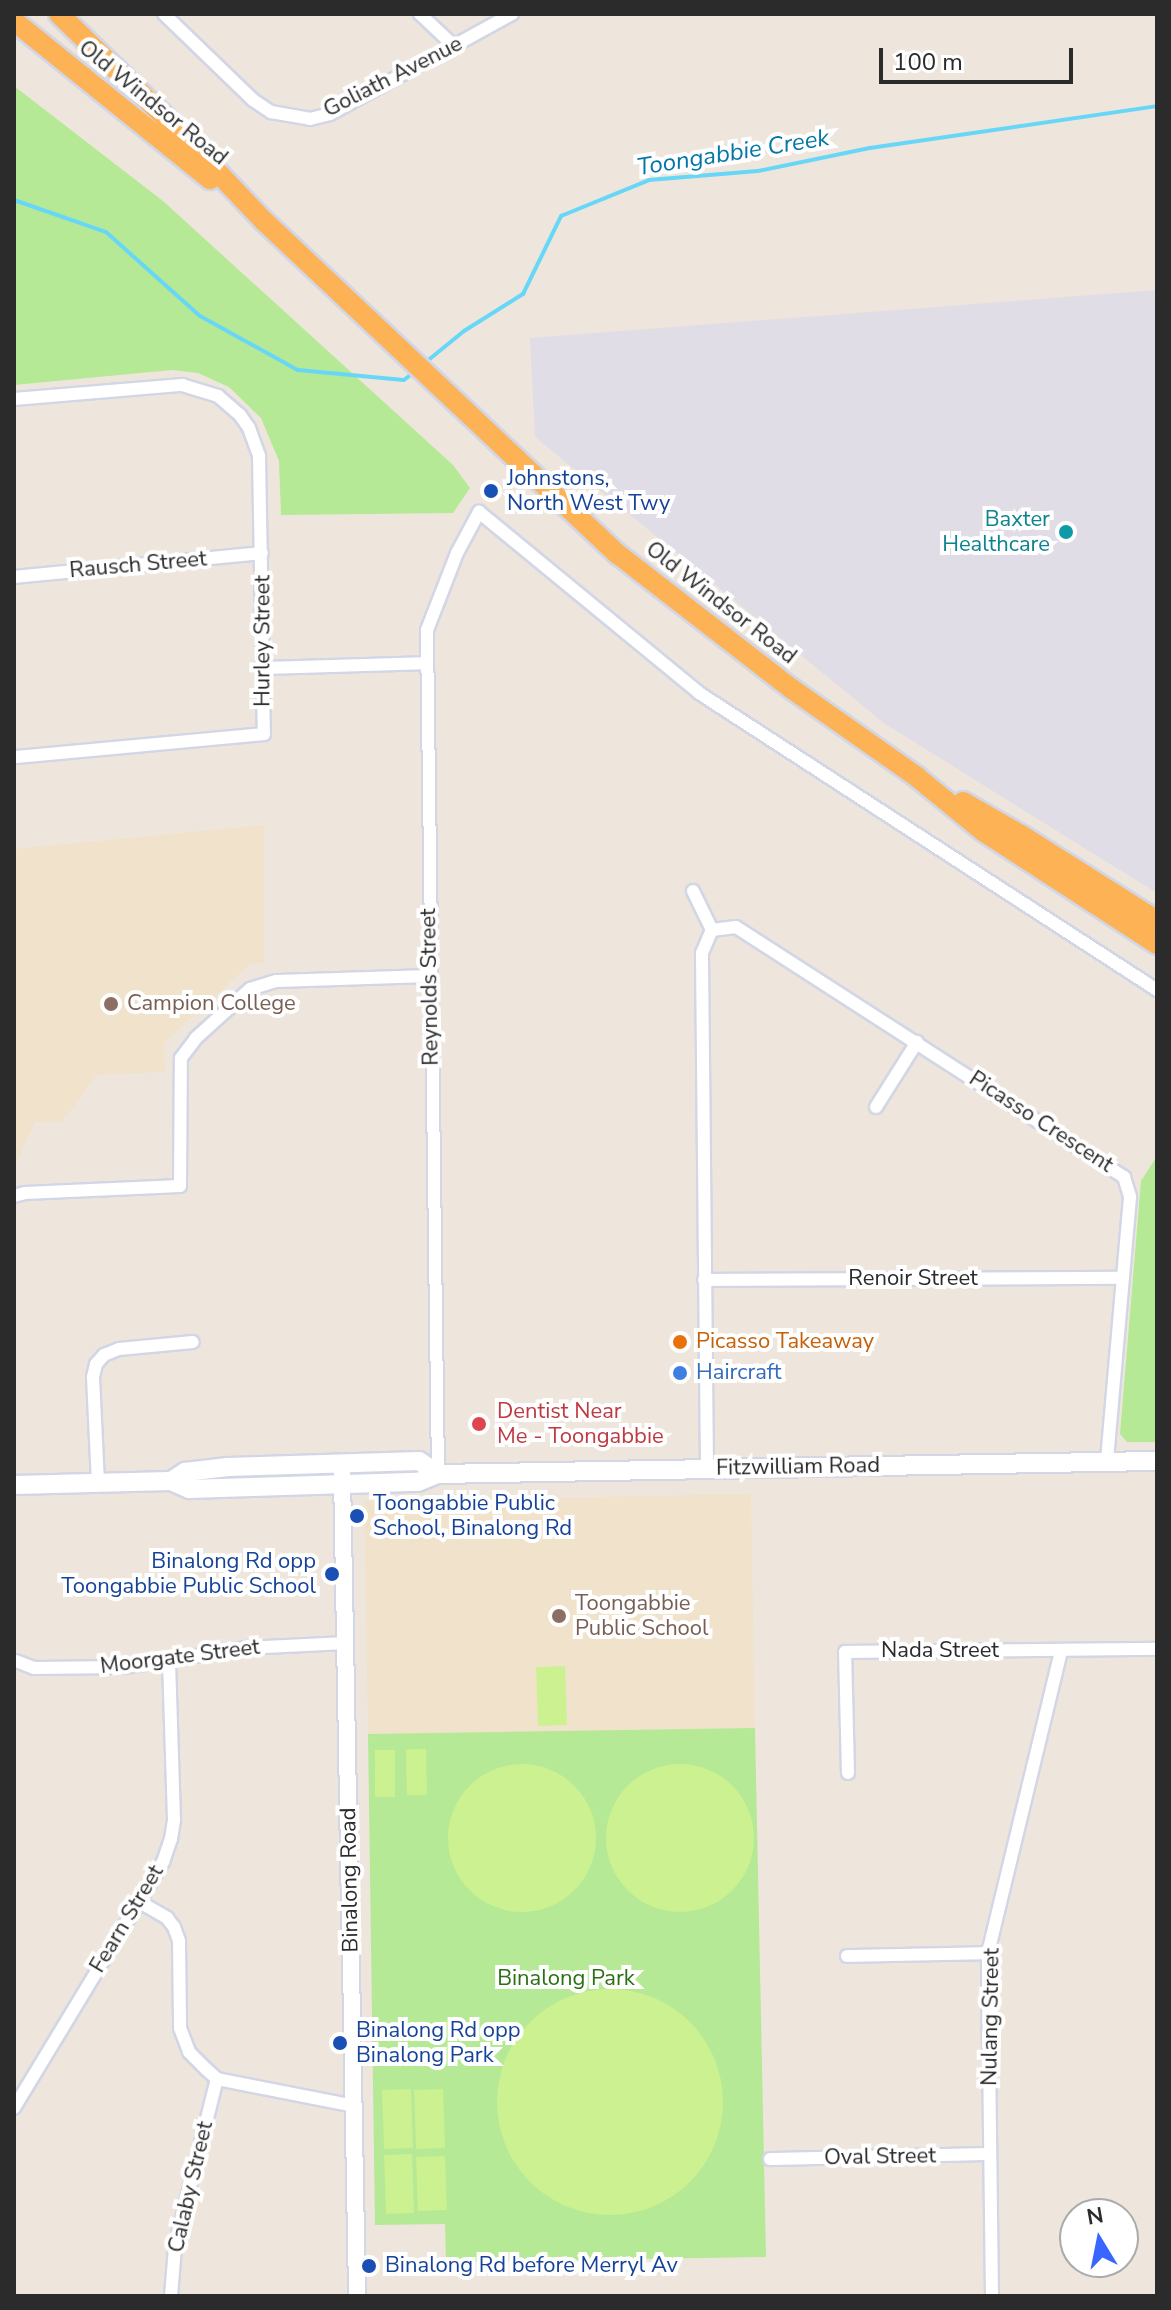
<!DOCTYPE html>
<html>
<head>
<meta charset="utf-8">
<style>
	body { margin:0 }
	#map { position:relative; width:1171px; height:2310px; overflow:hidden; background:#eee6dc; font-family:"Nunito Sans",sans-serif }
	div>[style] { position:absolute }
	.industrial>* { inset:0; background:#e0dde6 }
	.education>* { inset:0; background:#f1e3cb }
	.green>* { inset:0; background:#b5e995 }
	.pitch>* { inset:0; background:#ccf190; transform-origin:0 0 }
	.round { border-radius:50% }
	.stream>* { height:4px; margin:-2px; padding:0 2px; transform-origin:2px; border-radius:2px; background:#68d7f7 }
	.roads { filter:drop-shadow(2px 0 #d2d6e5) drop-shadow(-2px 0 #d2d6e5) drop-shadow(0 2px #d2d6e5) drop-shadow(0 -2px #d2d6e5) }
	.minor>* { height:12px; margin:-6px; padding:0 6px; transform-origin:6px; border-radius:6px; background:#fff }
	.tertiary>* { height:16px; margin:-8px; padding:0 8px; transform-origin:8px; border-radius:8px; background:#fff }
	.secondary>* { height:18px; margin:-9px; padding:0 9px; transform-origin:9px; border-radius:9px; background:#fff }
	.trunk>* { height:20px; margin:-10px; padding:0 10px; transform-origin:10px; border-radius:10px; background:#fdb256 }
	.dots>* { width:22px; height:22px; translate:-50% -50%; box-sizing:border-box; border:4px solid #fff; border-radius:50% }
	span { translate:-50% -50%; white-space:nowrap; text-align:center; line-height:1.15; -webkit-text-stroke:8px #fff; paint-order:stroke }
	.street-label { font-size:22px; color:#2b2b2b }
	.transit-label { font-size:22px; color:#164399 }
	.left { translate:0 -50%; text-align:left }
	.right { translate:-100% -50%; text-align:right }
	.culture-label { font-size:22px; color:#0d838f }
	.education-label { font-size:22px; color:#785e54 }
	.food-label { font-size:22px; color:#c56008 }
	.shop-label { font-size:22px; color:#366cbe }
	.health-label { font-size:22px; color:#be3a42 }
	.park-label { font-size:22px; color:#2b6f15 }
	.water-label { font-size:24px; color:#0376a7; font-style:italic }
	.frame { position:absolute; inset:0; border:16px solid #2b2b2b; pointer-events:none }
	.north { position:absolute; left:1059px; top:2198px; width:80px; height:80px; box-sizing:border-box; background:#fff; border:2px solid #aaa; border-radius:50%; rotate:350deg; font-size:22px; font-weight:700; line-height:32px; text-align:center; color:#2b2b2b }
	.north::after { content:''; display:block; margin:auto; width:28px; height:36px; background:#3966ff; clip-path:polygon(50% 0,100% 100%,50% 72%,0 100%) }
	.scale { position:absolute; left:879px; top:48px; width:194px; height:36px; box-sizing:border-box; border:4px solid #2b2b2b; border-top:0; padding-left:10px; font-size:24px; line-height:28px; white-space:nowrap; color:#2b2b2b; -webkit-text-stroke:6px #fff; paint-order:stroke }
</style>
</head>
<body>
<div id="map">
	<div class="industrial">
		<i style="clip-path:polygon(1157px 290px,1157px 893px,885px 724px,535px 437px,530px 338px)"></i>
	</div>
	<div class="education">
		<i style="clip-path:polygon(264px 825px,264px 963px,250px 964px,164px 1043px,165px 1072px,97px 1075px,62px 1122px,35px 1122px,14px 1168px,14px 849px)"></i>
		<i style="clip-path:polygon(751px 1494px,755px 1728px,368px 1734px,364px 1504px,367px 1501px)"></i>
	</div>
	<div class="green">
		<i style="clip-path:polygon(14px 86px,163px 201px,453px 465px,470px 488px,453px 513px,281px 515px,279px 461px,261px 418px,229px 387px,198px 373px,172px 370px,14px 385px)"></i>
		<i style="clip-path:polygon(1157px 1156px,1157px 1442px,1127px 1442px,1120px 1434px,1141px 1181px)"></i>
		<i style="clip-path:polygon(755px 1728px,766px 2257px,446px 2262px,445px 2224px,375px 2225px,368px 1734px)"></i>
	</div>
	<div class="pitch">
		<i style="left:565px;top:1666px;width:59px;height:29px;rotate:88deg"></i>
		<i style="left:426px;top:1749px;width:46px;height:20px;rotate:89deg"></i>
		<i style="left:375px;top:1750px;width:20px;height:47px"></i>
		<i class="round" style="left:606px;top:1764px;width:148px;height:148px"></i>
		<i class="round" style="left:448px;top:1764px;width:148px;height:148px"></i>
		<i class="round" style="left:497px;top:1989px;width:226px;height:226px"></i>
		<i style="left:411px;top:2089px;width:59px;height:29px;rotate:88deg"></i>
		<i style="left:443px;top:2089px;width:59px;height:29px;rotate:88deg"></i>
		<i style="left:412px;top:2154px;width:59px;height:28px;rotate:88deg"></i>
		<i style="left:445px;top:2156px;width:54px;height:29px;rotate:88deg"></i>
	</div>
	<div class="stream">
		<i style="left:14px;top:200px;width:97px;rotate:19.2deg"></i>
		<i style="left:106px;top:232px;width:126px;rotate:41.8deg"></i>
		<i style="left:200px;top:316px;width:112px;rotate:28.9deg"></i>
		<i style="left:298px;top:370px;width:106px;rotate:5.4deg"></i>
		<i style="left:404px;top:380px;width:11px;rotate:-38deg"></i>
		<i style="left:426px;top:362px;width:49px;rotate:-39.2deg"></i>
		<i style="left:464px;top:331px;width:70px;rotate:-32.1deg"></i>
		<i style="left:523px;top:294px;width:87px;rotate:-64deg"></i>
		<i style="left:561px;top:216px;width:95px;rotate:-22.2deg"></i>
		<i style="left:649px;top:180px;width:109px;rotate:-4.7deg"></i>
		<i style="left:758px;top:171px;width:114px;rotate:-11.6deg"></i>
		<i style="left:870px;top:148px;width:290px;rotate:-8.3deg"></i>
	</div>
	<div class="roads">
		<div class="minor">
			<i style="left:164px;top:14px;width:124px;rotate:44deg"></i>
			<i style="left:253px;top:100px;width:22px;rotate:34deg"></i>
			<i style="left:271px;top:112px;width:40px;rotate:10deg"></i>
			<i style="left:310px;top:119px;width:21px;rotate:-14deg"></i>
			<i style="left:330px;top:114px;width:208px;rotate:-28.8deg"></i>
			<i style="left:420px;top:14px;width:47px;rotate:43.3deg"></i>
			<i style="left:14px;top:399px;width:169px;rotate:-4.8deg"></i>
			<i style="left:182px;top:385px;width:38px;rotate:17deg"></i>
			<i style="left:218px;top:396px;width:29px;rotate:41deg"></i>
			<i style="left:240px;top:415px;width:16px;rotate:55deg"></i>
			<i style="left:249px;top:428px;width:30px;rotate:70deg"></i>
			<i style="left:259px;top:456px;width:278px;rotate:89deg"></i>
			<i style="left:264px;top:734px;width:251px;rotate:174.7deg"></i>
			<i style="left:14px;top:577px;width:249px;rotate:-5.5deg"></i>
			<i style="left:262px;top:668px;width:164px;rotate:-1.7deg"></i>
			<i style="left:693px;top:891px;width:43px;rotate:64deg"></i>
			<i style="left:876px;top:1107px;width:77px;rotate:-57.8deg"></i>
			<i style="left:14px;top:1196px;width:11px;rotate:-15deg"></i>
			<i style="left:25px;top:1193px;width:155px;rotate:-2.6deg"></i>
			<i style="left:180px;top:1186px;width:128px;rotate:-89.6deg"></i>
			<i style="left:181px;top:1058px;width:25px;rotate:-53deg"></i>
			<i style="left:196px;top:1038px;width:73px;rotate:-42.2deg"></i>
			<i style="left:250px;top:989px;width:27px;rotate:-17deg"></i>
			<i style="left:276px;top:981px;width:154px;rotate:-1.9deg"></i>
			<i style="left:704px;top:1280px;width:419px;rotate:-0.3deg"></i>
			<i style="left:707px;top:1468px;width:515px;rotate:-90.56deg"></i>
			<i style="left:702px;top:953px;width:25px;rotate:-67deg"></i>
			<i style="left:712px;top:930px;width:24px;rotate:-7deg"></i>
			<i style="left:736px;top:927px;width:462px;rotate:32.8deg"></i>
			<i style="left:1124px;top:1177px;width:21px;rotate:73deg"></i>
			<i style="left:1130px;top:1197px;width:265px;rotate:95deg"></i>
			<i style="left:438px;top:1474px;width:844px;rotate:-90.75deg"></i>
			<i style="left:427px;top:630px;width:83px;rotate:-68.7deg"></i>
			<i style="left:457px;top:553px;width:47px;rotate:-61.8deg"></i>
			<i style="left:479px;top:512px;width:285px;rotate:39.4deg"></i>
			<i style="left:699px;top:693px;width:546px;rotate:32.96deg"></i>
			<i style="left:98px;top:1483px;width:106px;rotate:-92.7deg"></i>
			<i style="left:93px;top:1377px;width:13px;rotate:-77deg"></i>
			<i style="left:96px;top:1364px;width:12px;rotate:-48deg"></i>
			<i style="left:104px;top:1355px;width:16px;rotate:-22deg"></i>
			<i style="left:119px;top:1349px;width:74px;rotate:-5.4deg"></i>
			<i style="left:16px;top:1661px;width:19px;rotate:21deg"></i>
			<i style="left:34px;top:1668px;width:90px;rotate:-0.6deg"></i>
			<i style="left:124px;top:1667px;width:122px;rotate:-8.9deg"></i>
			<i style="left:245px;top:1648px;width:101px;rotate:-2.8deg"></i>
			<i style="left:848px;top:1773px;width:121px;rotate:-91.4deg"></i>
			<i style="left:845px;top:1652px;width:312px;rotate:-0.6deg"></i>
			<i style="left:138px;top:1901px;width:34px;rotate:30deg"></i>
			<i style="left:167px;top:1918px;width:11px;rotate:52deg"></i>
			<i style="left:174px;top:1927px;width:15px;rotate:70deg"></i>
			<i style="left:179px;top:1941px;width:87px;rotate:89.3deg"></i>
			<i style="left:180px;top:2028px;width:26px;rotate:69deg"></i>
			<i style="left:189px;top:2052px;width:24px;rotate:45deg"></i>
			<i style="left:206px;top:2069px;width:15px;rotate:42deg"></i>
			<i style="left:217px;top:2079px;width:140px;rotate:11.1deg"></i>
			<i style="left:847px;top:1956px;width:141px;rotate:-1.2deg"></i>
			<i style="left:14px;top:2108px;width:288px;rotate:-58.8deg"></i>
			<i style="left:163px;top:1862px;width:24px;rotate:-71deg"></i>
			<i style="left:171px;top:1839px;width:19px;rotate:-81deg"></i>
			<i style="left:174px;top:1820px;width:158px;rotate:-91.8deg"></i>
			<i style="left:770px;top:2159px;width:220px;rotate:-1.3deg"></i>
			<i style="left:171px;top:2296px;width:49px;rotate:-85.3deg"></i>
			<i style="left:175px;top:2247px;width:173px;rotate:-76deg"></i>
			<i style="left:992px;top:2296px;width:343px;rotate:-90.7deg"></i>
			<i style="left:988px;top:1953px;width:311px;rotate:-76.4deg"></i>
		</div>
		<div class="tertiary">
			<i style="left:342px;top:1474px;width:822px;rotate:88.95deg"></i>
		</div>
		<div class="secondary">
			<i style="left:171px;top:1481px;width:17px;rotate:-33deg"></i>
			<i style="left:185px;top:1472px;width:43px;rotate:-6.6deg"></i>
			<i style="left:228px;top:1467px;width:191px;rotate:-1.8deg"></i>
			<i style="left:419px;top:1461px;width:23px;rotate:34deg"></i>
			<i style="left:14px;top:1485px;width:157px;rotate:-1.5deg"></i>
			<i style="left:171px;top:1481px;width:20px;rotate:24deg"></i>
			<i style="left:189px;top:1489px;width:229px;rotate:-1.8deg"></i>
			<i style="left:418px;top:1482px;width:22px;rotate:-22deg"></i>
			<i style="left:438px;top:1474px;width:719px;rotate:-1.04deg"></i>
		</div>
		<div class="trunk">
			<i style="left:59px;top:14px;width:152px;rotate:44.2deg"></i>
			<i style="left:168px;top:120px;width:139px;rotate:46.5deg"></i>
			<i style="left:264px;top:221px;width:487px;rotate:43.3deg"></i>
			<i style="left:619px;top:555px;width:219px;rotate:37.8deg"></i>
			<i style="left:792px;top:689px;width:153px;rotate:35.1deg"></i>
			<i style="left:917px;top:777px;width:85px;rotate:39.3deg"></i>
			<i style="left:983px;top:831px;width:207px;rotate:33deg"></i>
			<i style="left:14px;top:21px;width:252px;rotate:38.9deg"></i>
			<i style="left:963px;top:802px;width:67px;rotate:29.6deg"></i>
			<i style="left:1021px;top:835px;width:161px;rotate:32.3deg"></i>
		</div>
	</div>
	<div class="dots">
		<i style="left:491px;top:491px;background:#1a4fb4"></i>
		<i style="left:1066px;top:532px;background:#0f9aa8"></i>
		<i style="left:111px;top:1004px;background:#8d6e63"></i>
		<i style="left:680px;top:1342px;background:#e8710a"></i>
		<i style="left:680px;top:1373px;background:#3f7fe0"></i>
		<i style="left:479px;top:1424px;background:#e0444e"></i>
		<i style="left:357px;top:1516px;background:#1a4fb4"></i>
		<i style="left:332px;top:1574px;background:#1a4fb4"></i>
		<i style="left:559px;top:1616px;background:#8d6e63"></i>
		<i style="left:340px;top:2043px;background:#1a4fb4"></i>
		<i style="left:369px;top:2266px;background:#1a4fb4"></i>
	</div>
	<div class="street-label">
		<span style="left:393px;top:77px;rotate:-27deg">Goliath Avenue</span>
		<span style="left:153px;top:103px;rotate:39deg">Old Windsor Road</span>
		<span style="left:138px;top:565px;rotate:-5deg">Rausch Street</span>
		<span style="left:721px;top:603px;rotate:38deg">Old Windsor Road</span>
		<span style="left:263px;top:641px;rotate:-90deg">Hurley Street</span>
		<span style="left:430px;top:987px;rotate:-91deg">Reynolds Street</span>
		<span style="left:1041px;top:1122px;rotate:33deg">Picasso Crescent</span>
		<span style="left:913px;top:1279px">Renoir Street</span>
		<span style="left:798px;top:1467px;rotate:-1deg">Fitzwilliam Road</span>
		<span style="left:940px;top:1651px">Nada Street</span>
		<span style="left:180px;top:1657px;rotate:-7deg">Moorgate Street</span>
		<span style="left:350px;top:1880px;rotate:-91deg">Binalong Road</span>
		<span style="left:127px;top:1919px;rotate:-59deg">Fearn Street</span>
		<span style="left:991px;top:2017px;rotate:-89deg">Nulang Street</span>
		<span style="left:880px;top:2157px;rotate:-1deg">Oval Street</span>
		<span style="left:191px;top:2187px;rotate:-77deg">Calaby Street</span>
	</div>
	<div class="transit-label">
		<span class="left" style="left:507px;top:491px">Johnstons,<br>North West Twy</span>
		<span class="left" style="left:373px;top:1516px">Toongabbie Public<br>School, Binalong Rd</span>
		<span class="right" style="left:316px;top:1574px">Binalong Rd opp<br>Toongabbie Public School</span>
		<span class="left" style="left:356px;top:2043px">Binalong Rd opp<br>Binalong Park</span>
		<span class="left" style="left:385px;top:2266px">Binalong Rd before Merryl Av</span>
	</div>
	<div class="culture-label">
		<span class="right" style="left:1050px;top:532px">Baxter<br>Healthcare</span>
	</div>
	<div class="education-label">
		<span class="left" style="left:127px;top:1004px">Campion College</span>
		<span class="left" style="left:575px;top:1616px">Toongabbie<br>Public School</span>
	</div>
	<div class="food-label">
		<span class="left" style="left:696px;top:1342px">Picasso Takeaway</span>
	</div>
	<div class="shop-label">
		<span class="left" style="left:696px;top:1373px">Haircraft</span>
	</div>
	<div class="health-label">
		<span class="left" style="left:497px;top:1424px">Dentist Near<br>Me - Toongabbie</span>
	</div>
	<div class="park-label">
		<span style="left:566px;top:1979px">Binalong Park</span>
	</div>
	<div class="water-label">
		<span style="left:733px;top:153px;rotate:-9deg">Toongabbie Creek</span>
	</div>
	<div class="frame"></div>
	<div class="north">N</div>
	<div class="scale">100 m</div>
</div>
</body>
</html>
